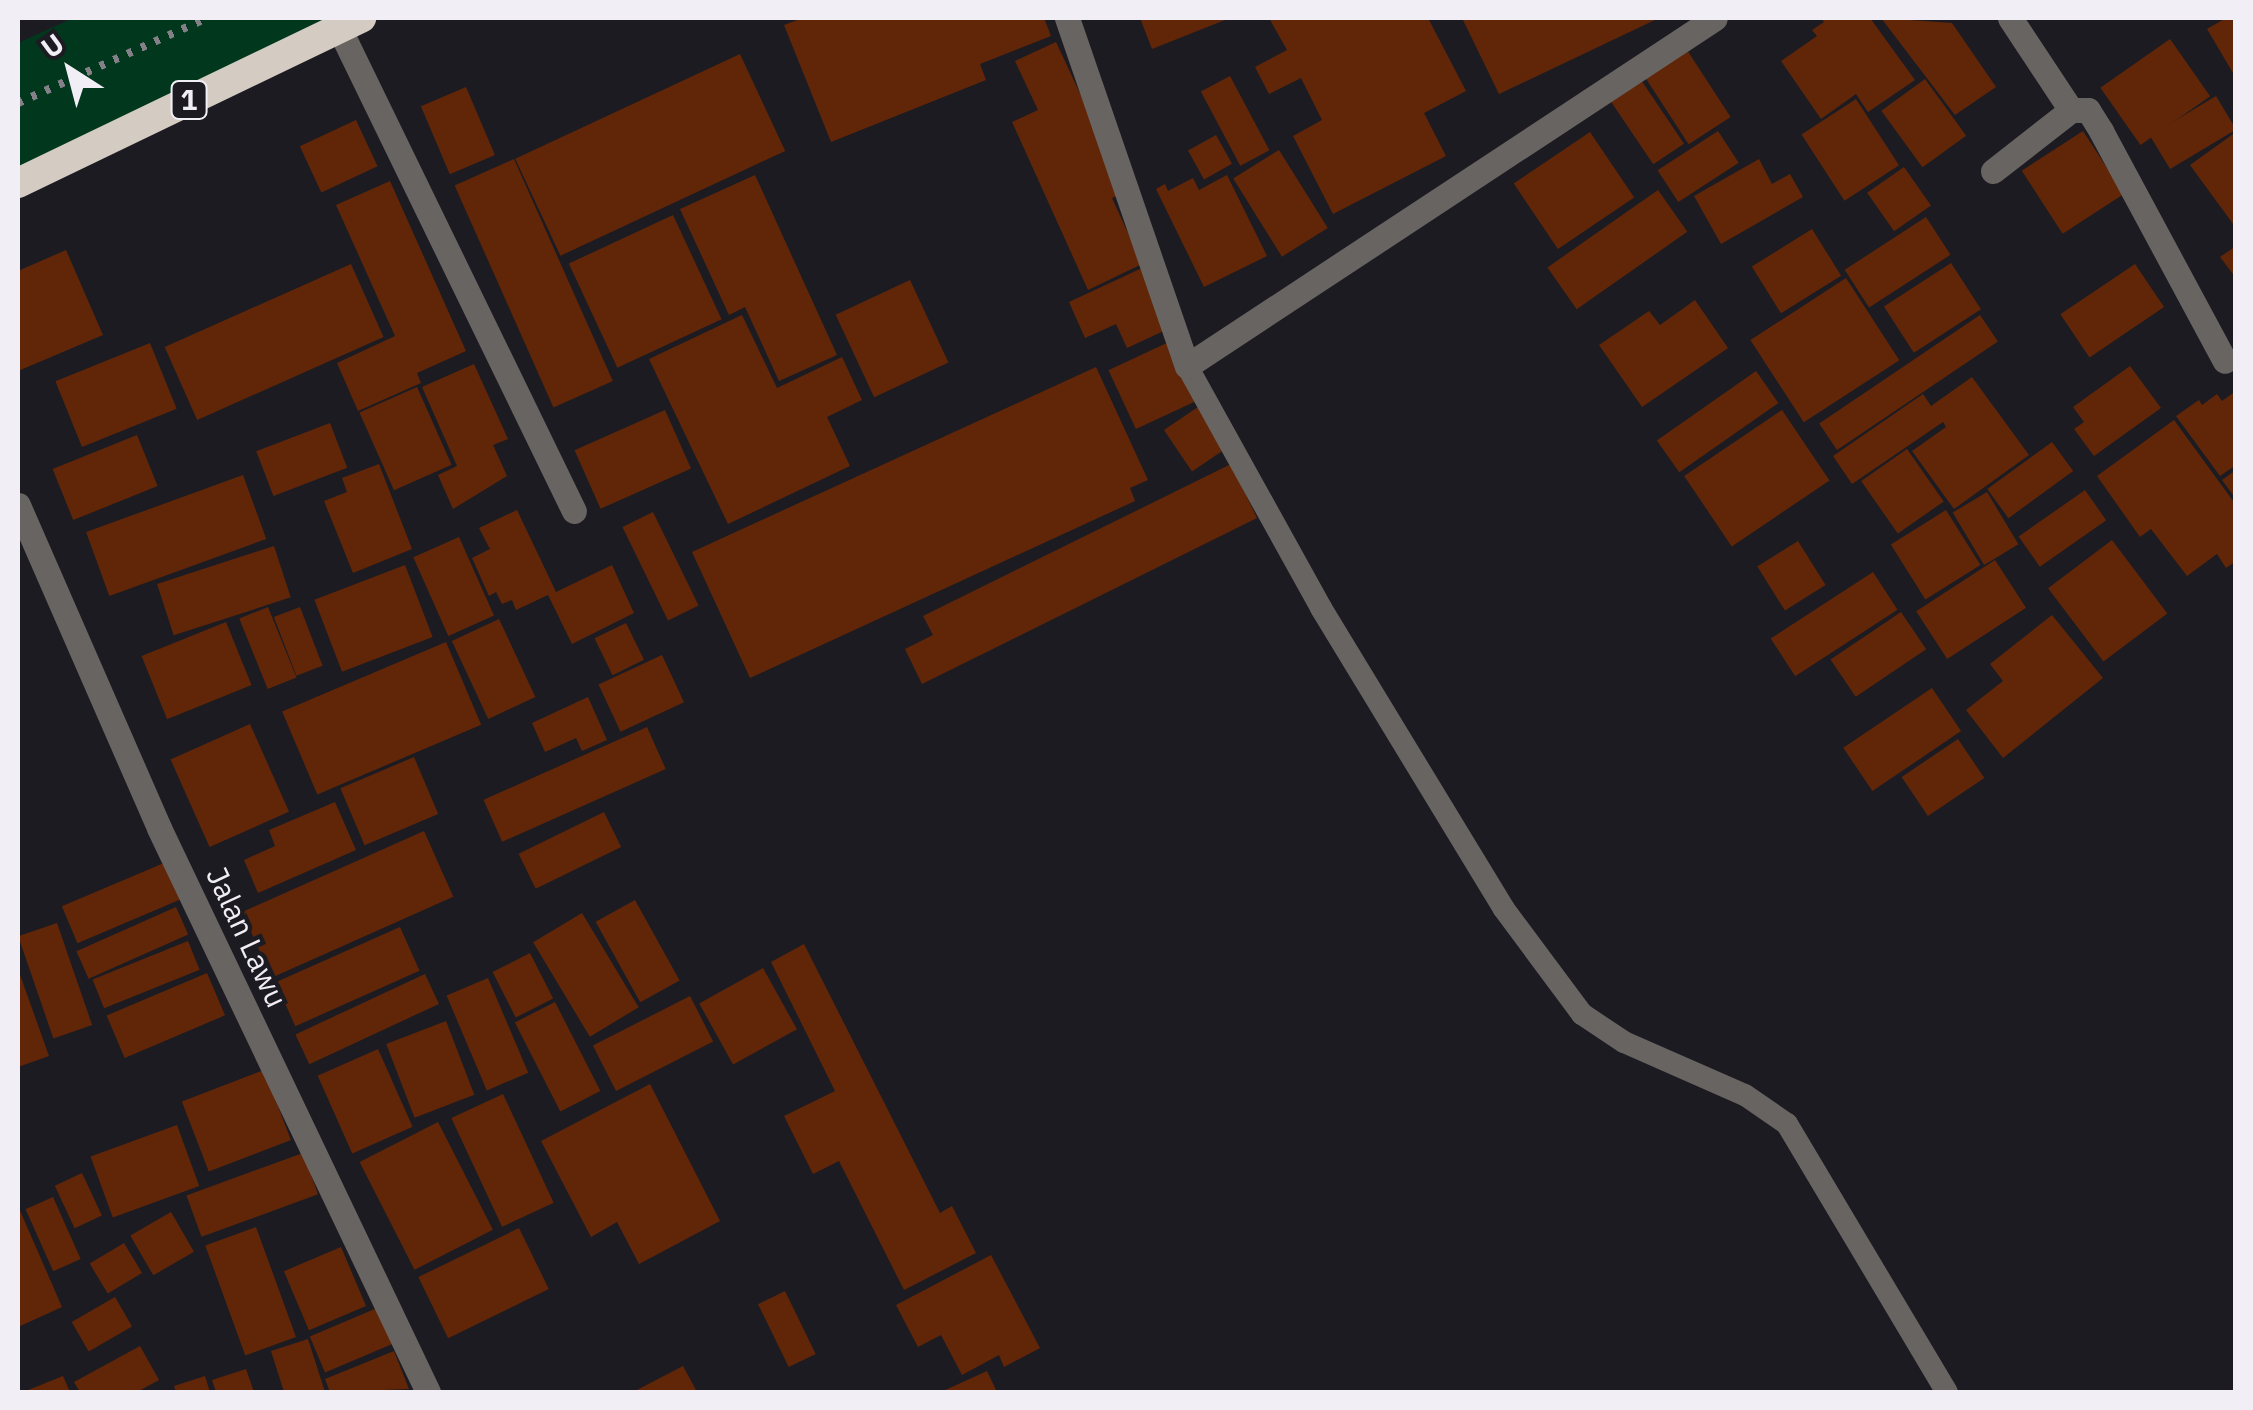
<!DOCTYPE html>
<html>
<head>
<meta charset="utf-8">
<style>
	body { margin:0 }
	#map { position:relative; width:2253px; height:1410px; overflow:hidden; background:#1d1b22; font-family:"IBM Plex Sans",sans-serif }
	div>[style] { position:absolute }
	.green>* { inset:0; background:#01381d }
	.building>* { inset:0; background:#602607; transform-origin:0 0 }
	.lane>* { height:22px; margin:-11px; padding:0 11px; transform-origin:11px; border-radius:11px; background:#686461 }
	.street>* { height:25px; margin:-12.5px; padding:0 12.5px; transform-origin:12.5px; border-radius:12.5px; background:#686461 }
	.highway>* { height:30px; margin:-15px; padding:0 15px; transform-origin:15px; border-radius:15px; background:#d4ccc3 }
	.rail>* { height:8px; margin-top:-4px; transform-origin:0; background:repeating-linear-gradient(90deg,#838187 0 5px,transparent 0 15px) }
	span { translate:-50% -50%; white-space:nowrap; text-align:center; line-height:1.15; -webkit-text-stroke:9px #1d1b22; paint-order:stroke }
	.shield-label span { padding:2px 8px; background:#1d1b22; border:2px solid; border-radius:8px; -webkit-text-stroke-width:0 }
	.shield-label { font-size:28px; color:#f1eff5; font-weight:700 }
	.street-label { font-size:30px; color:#f1eff5 }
	.frame { position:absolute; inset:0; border:20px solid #f1eff5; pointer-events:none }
	.north { position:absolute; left:20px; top:20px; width:100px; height:100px; -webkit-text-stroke:8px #1d1b22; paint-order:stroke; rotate:324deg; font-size:28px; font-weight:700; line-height:40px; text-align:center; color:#f1eff5 }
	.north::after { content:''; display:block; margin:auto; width:35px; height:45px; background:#f1eff5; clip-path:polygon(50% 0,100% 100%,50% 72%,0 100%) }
</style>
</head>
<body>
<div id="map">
	<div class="green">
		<i style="clip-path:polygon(73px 18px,344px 18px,18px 172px,18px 43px)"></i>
	</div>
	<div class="building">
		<i style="clip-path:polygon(803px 18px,1044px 18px,1051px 36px,980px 64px,986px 80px,831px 142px,784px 25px)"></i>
		<i style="clip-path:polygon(1140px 18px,1230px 18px,1152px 49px)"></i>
		<i style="clip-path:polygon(1269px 18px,1428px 18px,1466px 91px,1424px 113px,1446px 156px,1333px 214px,1293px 136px,1322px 120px,1301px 78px,1269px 94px,1255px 67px,1287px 50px)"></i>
		<i style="clip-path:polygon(1462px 18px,1659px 18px,1499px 94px)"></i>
		<i style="clip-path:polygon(1821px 18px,1870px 18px,1915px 80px,1868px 112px,1856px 94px,1821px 119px,1781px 61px,1817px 36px,1812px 30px,1824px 22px)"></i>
		<i style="clip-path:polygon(1881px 18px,1952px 23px,1996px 87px,1955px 115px)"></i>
		<i style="clip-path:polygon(2226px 18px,2236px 18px,2236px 78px,2207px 29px)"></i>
		<i style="left:2170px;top:39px;width:70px;height:85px;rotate:55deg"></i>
		<i style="clip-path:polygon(1056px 42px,1126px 192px,1112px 198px,1142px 264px,1088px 290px,1012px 122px,1038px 110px,1015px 61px)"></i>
		<i style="left:1687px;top:50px;width:80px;height:50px;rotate:57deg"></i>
		<i style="left:740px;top:54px;width:107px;height:248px;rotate:65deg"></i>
		<i style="left:1637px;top:74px;width:84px;height:37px;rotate:56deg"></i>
		<i style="left:1230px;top:76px;width:84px;height:33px;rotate:62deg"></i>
		<i style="left:1925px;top:79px;width:70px;height:54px;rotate:54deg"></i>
		<i style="left:466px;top:87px;width:74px;height:49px;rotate:67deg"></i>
		<i style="left:2216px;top:96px;width:39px;height:77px;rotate:59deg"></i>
		<i style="left:1856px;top:99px;width:79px;height:65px;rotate:57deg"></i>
		<i style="left:356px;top:120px;width:51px;height:62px;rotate:65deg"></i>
		<i style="left:1718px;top:131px;width:38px;height:72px;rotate:57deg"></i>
		<i style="left:2083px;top:131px;width:75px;height:73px;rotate:57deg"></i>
		<i style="left:1590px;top:132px;width:79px;height:92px;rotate:56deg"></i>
		<i style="clip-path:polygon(2236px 132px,2236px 228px,2190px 165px)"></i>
		<i style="left:1216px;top:135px;width:33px;height:32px;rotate:61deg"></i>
		<i style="left:1279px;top:150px;width:92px;height:54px;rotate:58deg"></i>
		<i style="left:514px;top:159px;width:243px;height:65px;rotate:66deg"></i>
		<i style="clip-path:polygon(1759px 159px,1772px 184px,1790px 174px,1803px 197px,1721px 244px,1694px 196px)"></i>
		<i style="left:1904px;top:167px;width:47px;height:45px;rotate:55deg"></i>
		<i style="clip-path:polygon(755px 175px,837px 355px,779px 381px,745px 307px,729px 315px,680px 209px)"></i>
		<i style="clip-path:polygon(1227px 175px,1267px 256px,1204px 287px,1156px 189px,1165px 184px,1168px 191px,1193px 178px,1199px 190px)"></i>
		<i style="clip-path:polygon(390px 181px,466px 351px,417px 373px,421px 383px,358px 411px,337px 363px,395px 336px,336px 205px)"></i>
		<i style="left:1658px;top:190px;width:51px;height:135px;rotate:55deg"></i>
		<i style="left:673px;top:215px;width:115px;height:115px;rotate:65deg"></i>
		<i style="left:1926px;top:217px;width:45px;height:97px;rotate:57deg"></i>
		<i style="left:1812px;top:229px;width:55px;height:71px;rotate:58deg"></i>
		<i style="clip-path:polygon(2236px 246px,2236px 278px,2220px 257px)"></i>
		<i style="clip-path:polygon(66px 250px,103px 335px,18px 371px,18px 271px)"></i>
		<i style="left:1951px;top:263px;width:55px;height:80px;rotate:57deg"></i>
		<i style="left:351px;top:264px;width:80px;height:204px;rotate:66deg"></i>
		<i style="left:2135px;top:264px;width:52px;height:90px;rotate:56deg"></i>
		<i style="clip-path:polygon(1142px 268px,1170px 328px,1127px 348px,1116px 324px,1085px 338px,1069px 302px)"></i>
		<i style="left:1846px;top:278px;width:98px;height:114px;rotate:57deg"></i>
		<i style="left:910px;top:280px;width:91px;height:82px;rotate:65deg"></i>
		<i style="clip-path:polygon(1695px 300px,1728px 348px,1642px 407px,1599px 345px,1649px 311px,1660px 325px)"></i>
		<i style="clip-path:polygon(742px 315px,777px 388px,842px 357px,862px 400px,827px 417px,850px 466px,728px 524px,649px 359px)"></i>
		<i style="left:1980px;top:315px;width:32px;height:194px;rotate:56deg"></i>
		<i style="left:1171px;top:341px;width:65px;height:69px;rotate:65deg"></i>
		<i style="left:150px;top:343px;width:71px;height:102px;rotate:68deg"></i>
		<i style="clip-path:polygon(474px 364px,508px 439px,493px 445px,507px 476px,453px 509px,438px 475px,457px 466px,422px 387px)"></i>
		<i style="clip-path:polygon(2130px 366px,2161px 408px,2094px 456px,2074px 429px,2084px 422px,2073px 407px)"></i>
		<i style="clip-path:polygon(1096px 367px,1148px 480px,1130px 488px,1135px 501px,750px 678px,692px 552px)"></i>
		<i style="left:1756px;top:371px;width:39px;height:121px;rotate:55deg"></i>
		<i style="clip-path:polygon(1972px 377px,2029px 455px,1954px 509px,1912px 451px,1946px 427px,1943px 422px,1852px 484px,1833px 456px,1923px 394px,1931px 406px)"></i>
		<i style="left:417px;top:387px;width:85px;height:63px;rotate:66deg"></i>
		<i style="clip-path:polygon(2236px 391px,2236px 465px,2220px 476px,2176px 416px,2199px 400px,2202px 405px,2217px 394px,2222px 401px)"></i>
		<i style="left:1198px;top:407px;width:50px;height:41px;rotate:56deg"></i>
		<i style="left:665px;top:410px;width:64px;height:99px;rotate:66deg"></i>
		<i style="left:1782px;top:410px;width:85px;height:118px;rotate:56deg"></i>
		<i style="clip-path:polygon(2174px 420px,2236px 505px,2236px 561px,2226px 568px,2217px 554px,2187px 576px,2151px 529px,2140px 537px,2097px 476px)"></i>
		<i style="left:330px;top:423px;width:48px;height:79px;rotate:69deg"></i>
		<i style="left:137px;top:435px;width:55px;height:91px;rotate:68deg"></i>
		<i style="left:2052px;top:442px;width:36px;height:80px;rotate:54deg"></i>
		<i style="left:1907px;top:449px;width:64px;height:56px;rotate:55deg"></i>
		<i style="clip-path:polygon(379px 464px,412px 549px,353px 573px,324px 501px,347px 492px,342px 478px)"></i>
		<i style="clip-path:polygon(1231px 464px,1257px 518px,922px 684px,905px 649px,933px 635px,923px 616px)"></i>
		<i style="clip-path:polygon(2236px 470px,2236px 499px,2222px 480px)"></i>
		<i style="left:243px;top:475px;width:68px;height:167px;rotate:70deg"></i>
		<i style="left:2085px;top:490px;width:37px;height:81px;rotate:55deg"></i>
		<i style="left:1987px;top:492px;width:61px;height:40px;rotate:59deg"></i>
		<i style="clip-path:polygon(517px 510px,556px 592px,612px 565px,634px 613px,572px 644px,548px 595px,516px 610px,512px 600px,502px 604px,496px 592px,489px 596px,472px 558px,490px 549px,479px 528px)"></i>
		<i style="left:1946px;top:510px;width:65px;height:65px;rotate:58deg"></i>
		<i style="left:653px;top:512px;width:104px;height:34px;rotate:64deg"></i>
		<i style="left:459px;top:537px;width:86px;height:50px;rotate:66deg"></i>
		<i style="left:2112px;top:540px;width:92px;height:80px;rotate:53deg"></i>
		<i style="left:1798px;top:541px;width:52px;height:48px;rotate:58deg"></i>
		<i style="left:274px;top:546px;width:54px;height:123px;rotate:72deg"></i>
		<i style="left:1995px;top:560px;width:57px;height:94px;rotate:57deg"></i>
		<i style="left:405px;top:565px;width:77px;height:97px;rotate:69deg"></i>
		<i style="left:1873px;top:572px;width:45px;height:122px;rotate:57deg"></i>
		<i style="left:268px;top:607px;width:76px;height:31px;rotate:68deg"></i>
		<i style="left:300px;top:607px;width:63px;height:28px;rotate:69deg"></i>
		<i style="left:1901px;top:612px;width:45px;height:85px;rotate:56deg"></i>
		<i style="clip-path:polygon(2052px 615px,2103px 678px,2003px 758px,1966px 710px,2003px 681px,1990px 664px)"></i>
		<i style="left:499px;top:619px;width:86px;height:52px;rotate:65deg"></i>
		<i style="left:226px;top:622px;width:68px;height:91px;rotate:68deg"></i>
		<i style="left:626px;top:623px;width:41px;height:35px;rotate:64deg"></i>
		<i style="left:446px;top:642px;width:90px;height:178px;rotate:67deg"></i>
		<i style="left:662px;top:655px;width:52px;height:70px;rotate:65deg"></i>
		<i style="left:1932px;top:688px;width:52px;height:107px;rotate:56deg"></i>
		<i style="clip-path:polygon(588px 697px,607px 740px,582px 751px,576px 738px,545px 752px,532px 723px)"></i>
		<i style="left:250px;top:724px;width:96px;height:87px;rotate:66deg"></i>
		<i style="left:647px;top:727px;width:46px;height:179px;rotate:66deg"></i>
		<i style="left:1958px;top:739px;width:47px;height:68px;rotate:56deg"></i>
		<i style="left:414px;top:757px;width:62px;height:80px;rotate:67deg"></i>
		<i style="clip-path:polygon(335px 802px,356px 850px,258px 893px,244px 860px,275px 846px,269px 830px)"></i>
		<i style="left:604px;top:812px;width:39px;height:95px;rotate:64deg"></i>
		<i style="left:424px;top:831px;width:72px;height:199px;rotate:66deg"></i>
		<i style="left:164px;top:863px;width:40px;height:111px;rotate:67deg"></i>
		<i style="left:635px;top:900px;width:92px;height:45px;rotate:61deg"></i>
		<i style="left:176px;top:907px;width:30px;height:109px;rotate:66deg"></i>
		<i style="left:582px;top:913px;width:110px;height:57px;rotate:59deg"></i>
		<i style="left:57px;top:923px;width:108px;height:41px;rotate:71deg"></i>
		<i style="left:400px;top:927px;width:48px;height:136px;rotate:66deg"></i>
		<i style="left:188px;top:941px;width:31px;height:103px;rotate:68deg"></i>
		<i style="clip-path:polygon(804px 944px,940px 1213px,952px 1206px,976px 1253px,904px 1290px,839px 1161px,813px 1174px,784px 1116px,835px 1091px,771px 962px)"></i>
		<i style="left:530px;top:953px;width:51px;height:42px;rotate:63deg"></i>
		<i style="left:763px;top:968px;width:70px;height:73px;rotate:61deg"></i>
		<i style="clip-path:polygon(18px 969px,49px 1056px,18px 1067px)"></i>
		<i style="left:207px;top:973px;width:46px;height:109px;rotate:67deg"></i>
		<i style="left:425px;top:974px;width:33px;height:143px;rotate:65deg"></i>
		<i style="left:488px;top:978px;width:103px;height:45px;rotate:67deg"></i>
		<i style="left:690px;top:996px;width:51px;height:109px;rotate:63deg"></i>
		<i style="left:555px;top:1002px;width:100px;height:45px;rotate:63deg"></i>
		<i style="left:446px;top:1021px;width:79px;height:64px;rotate:69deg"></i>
		<i style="left:378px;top:1049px;width:85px;height:66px;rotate:66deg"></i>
		<i style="left:264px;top:1070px;width:75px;height:88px;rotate:69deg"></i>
		<i style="clip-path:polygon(650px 1084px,720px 1221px,639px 1264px,617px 1222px,591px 1237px,541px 1141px)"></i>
		<i style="left:503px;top:1094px;width:120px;height:57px;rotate:65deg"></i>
		<i style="left:438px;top:1122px;width:121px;height:88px;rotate:63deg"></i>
		<i style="left:177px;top:1125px;width:65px;height:92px;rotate:70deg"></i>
		<i style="left:303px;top:1153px;width:44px;height:124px;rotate:70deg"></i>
		<i style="left:82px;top:1173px;width:47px;height:30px;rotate:65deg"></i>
		<i style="left:53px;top:1197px;width:68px;height:30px;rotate:66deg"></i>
		<i style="clip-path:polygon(18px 1206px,62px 1307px,18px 1327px)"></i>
		<i style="left:171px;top:1212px;width:46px;height:47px;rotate:60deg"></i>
		<i style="left:256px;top:1227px;width:117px;height:54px;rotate:70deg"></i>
		<i style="left:519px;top:1228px;width:68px;height:112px;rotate:64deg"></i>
		<i style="left:124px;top:1243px;width:35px;height:40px;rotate:59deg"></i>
		<i style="left:341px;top:1247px;width:64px;height:62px;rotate:67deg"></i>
		<i style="clip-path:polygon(991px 1255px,1040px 1348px,1004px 1367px,999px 1355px,962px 1375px,941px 1335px,918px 1347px,896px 1305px)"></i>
		<i style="left:785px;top:1291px;width:70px;height:30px;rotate:64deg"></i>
		<i style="left:115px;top:1297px;width:34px;height:50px;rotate:60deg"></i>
		<i style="left:377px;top:1308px;width:39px;height:73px;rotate:67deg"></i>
		<i style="clip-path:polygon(308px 1339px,325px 1392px,284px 1392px,271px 1351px)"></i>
		<i style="clip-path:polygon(140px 1346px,159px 1380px,137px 1392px,80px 1392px,74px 1382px)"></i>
		<i style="clip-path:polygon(394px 1351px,409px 1389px,330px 1392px,325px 1379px)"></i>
		<i style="clip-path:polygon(683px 1366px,697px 1392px,633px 1392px)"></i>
		<i style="clip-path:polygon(246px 1369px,254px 1392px,216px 1392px,212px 1380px)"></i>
		<i style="clip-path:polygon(987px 1371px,997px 1392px,941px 1392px)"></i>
		<i style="clip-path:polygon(63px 1376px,70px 1392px,23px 1392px)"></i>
		<i style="clip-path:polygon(205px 1376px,210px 1392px,176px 1392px,174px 1386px)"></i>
	</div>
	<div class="lane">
		<i style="left:1187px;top:366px;width:277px;rotate:61deg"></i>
		<i style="left:1321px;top:608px;width:352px;rotate:58.7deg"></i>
		<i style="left:1504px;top:909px;width:131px;rotate:53.4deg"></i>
		<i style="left:1582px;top:1014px;width:50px;rotate:33.7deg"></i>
		<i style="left:1624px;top:1042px;width:132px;rotate:23.7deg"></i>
		<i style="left:1745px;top:1095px;width:51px;rotate:34.6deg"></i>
		<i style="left:1787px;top:1124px;width:312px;rotate:59.2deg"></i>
	</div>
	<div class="street">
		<i style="left:1067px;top:18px;width:368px;rotate:71deg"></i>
		<i style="left:1187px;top:366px;width:632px;rotate:-33.39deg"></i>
		<i style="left:2010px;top:18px;width:110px;rotate:56.5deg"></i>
		<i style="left:2071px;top:110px;width:17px"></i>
		<i style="left:2088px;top:110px;width:25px;rotate:58deg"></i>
		<i style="left:2101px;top:131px;width:261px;rotate:61.7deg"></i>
		<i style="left:339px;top:28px;width:537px;rotate:64.06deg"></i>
		<i style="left:1993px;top:171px;width:99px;rotate:-38deg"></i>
		<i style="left:18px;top:505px;width:352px;rotate:66.4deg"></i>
		<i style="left:159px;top:828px;width:625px;rotate:64.5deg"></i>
	</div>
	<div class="highway">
		<i style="left:18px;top:183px;width:381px;rotate:-25.7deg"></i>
	</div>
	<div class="rail">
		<i style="left:18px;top:103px;width:207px;rotate:-24.2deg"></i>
	</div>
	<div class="shield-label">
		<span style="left:189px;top:100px">1</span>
	</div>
	<div class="street-label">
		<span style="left:247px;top:937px;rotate:65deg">Jalan Lawu</span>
	</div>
	<div class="frame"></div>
	<div class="north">U</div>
</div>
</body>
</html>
